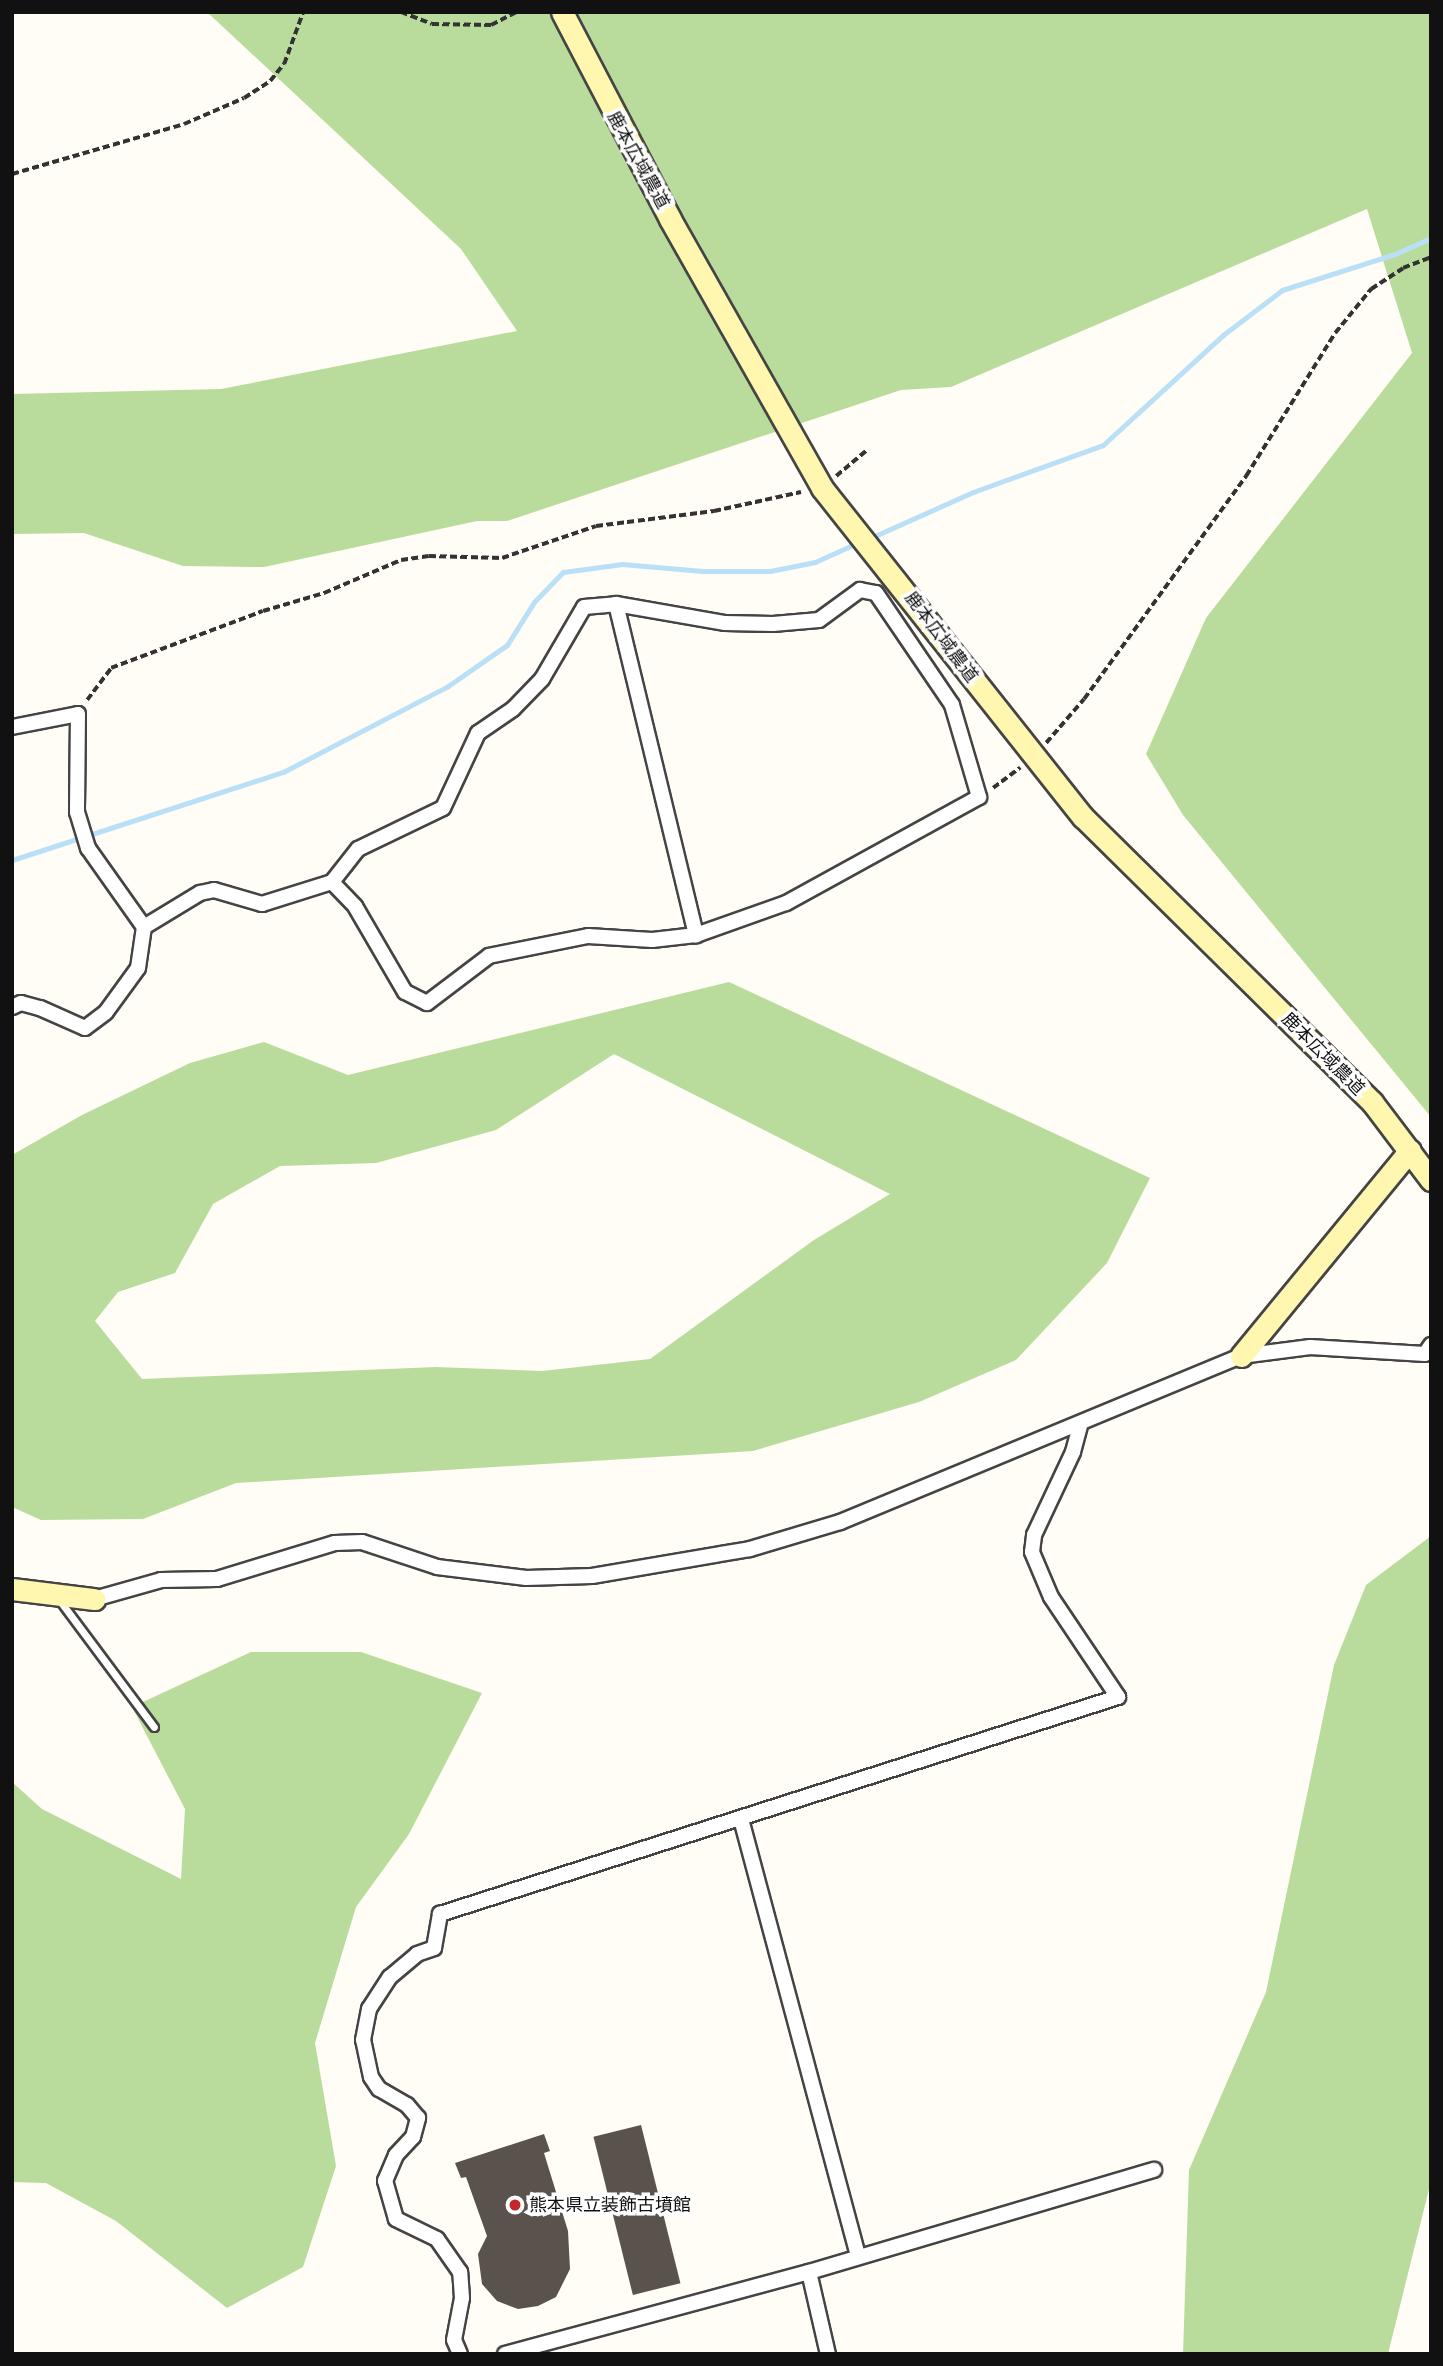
<!DOCTYPE html>
<html>
<head>
<meta charset="utf-8">
<style>
	body { margin:0 }
	#map { position:relative; width:1443px; height:2366px; overflow:hidden; background:#fffdf5; font-family:Merriweather,"Noto Sans JP",serif }
	div>[style] { position:absolute }
	.forest>* { inset:0; background:#b9dc9c }
	.stream>* { height:5px; margin:-2.5px; padding:0 2.5px; transform-origin:2.5px; border-radius:2.5px; background:#b9e0f7 }
	.building>* { inset:0; background:#5a524d; transform-origin:0 0 }
	.path>* { height:3.5px; margin-top:-1.75px; transform-origin:0; background:repeating-linear-gradient(90deg,#333 0 7px,transparent 0 10.5px) }
	.roads { filter:drop-shadow(2px 0 #444) drop-shadow(-2px 0 #444) drop-shadow(0 2px #444) drop-shadow(0 -2px #444) }
	.lane>* { height:7px; margin:-3.5px; padding:0 3.5px; transform-origin:3.5px; border-radius:3.5px; background:#fff }
	.street>* { height:14px; margin:-7px; padding:0 7px; transform-origin:7px; border-radius:7px; background:#fff }
	.secondary>* { height:21px; margin:-10.5px; padding:0 10.5px; transform-origin:10.5px; border-radius:10.5px; background:#fff6b0 }
	.dots>* { width:19px; height:19px; translate:-50% -50%; box-sizing:border-box; border:4px solid #fff; border-radius:50% }
	span { translate:-50% -50%; white-space:nowrap; text-align:center; line-height:1.15; -webkit-text-stroke:7px #fff; paint-order:stroke }
	.street-label { font-size:18px; color:#111 }
	.poi-label { font-size:18px; color:#111 }
	.left { translate:0 -50%; text-align:left }
	.frame { position:absolute; inset:0; border:14px solid #111; pointer-events:none }
</style>
</head>
<body>
<div id="map">
	<div class="forest">
		<i style="clip-path:polygon(207px 12px,1431px 12px,1431px 1117px,1183px 815px,1146px 754px,1206px 618px,1412px 353px,1367px 209px,951px 387px,901px 390px,507px 521px,477px 521px,264px 567px,183px 566px,84px 533px,12px 534px,12px 394px,221px 389px,517px 331px,461px 249px)"></i>
		<i style="clip-path:polygon(evenodd,729px 982px,1150px 1178px,1107px 1263px,1016px 1360px,919px 1402px,753px 1451px,236px 1483px,143px 1519px,41px 1520px,12px 1507px,12px 1155px,82px 1115px,190px 1063px,264px 1042px,348px 1075px,729px 982px,614px 1054px,890px 1194px,814px 1240px,650px 1359px,542px 1371px,436px 1367px,142px 1379px,95px 1321px,118px 1292px,175px 1273px,213px 1204px,280px 1166px,376px 1163px,496px 1130px,614px 1054px)"></i>
		<i style="clip-path:polygon(1431px 1536px,1431px 2181px,1388px 2354px,1183px 2354px,1189px 2170px,1266px 1992px,1334px 1665px,1366px 1585px)"></i>
		<i style="clip-path:polygon(251px 1652px,361px 1652px,482px 1693px,409px 1834px,356px 1907px,315px 2043px,336px 2166px,303px 2267px,227px 2308px,116px 2221px,46px 2183px,12px 2182px,12px 1782px,42px 1809px,181px 1879px,185px 1809px,132px 1707px)"></i>
	</div>
	<div class="stream">
		<i style="left:868px;top:539px;width:115px;rotate:-24.1deg"></i>
		<i style="left:973px;top:492px;width:138px;rotate:-19.9deg"></i>
		<i style="left:1103px;top:445px;width:163px;rotate:-42.5deg"></i>
		<i style="left:1223px;top:335px;width:74px;rotate:-37.3deg"></i>
		<i style="left:1282px;top:290px;width:119px;rotate:-17.7deg"></i>
		<i style="left:1395px;top:254px;width:39px;rotate:-24deg"></i>
		<i style="left:12px;top:860px;width:285px;rotate:-18deg"></i>
		<i style="left:283px;top:772px;width:186px;rotate:-27.5deg"></i>
		<i style="left:448px;top:686px;width:72px;rotate:-34.8deg"></i>
		<i style="left:507px;top:645px;width:51px;rotate:-57.9deg"></i>
		<i style="left:534px;top:602px;width:42px;rotate:-46deg"></i>
		<i style="left:563px;top:572px;width:60px;rotate:-7.7deg"></i>
		<i style="left:622px;top:564px;width:81px;rotate:4.9deg"></i>
		<i style="left:703px;top:571px;width:67px"></i>
		<i style="left:770px;top:571px;width:46px;rotate:-11.3deg"></i>
		<i style="left:815px;top:562px;width:48px;rotate:-24.4deg"></i>
	</div>
	<div class="building">
		<i style="left:641px;top:2125px;width:163px;height:49px;rotate:76deg"></i>
		<i style="clip-path:polygon(544px 2134px,550px 2151px,544px 2153px,568px 2231px,570px 2269px,556px 2297px,538px 2306px,518px 2309px,497px 2301px,482px 2284px,478px 2254px,487px 2236px,466px 2177px,461px 2178px,455px 2163px)"></i>
	</div>
	<div class="path">
		<i style="left:401px;top:12px;width:33px;rotate:21deg"></i>
		<i style="left:432px;top:24px;width:59px;rotate:1deg"></i>
		<i style="left:491px;top:25px;width:28px;rotate:-27deg"></i>
		<i style="left:12px;top:174px;width:179px;rotate:-16.2deg"></i>
		<i style="left:184px;top:124px;width:65px;rotate:-23.4deg"></i>
		<i style="left:244px;top:98px;width:31px;rotate:-33deg"></i>
		<i style="left:270px;top:81px;width:22px;rotate:-51deg"></i>
		<i style="left:284px;top:64px;width:55px;rotate:-69.9deg"></i>
		<i style="left:836px;top:476px;width:39px;rotate:-40deg"></i>
		<i style="left:87px;top:700px;width:40px;rotate:-53deg"></i>
		<i style="left:111px;top:668px;width:162px;rotate:-20.6deg"></i>
		<i style="left:263px;top:611px;width:64px;rotate:-16.4deg"></i>
		<i style="left:324px;top:593px;width:84px;rotate:-23.2deg"></i>
		<i style="left:401px;top:560px;width:28px;rotate:-8deg"></i>
		<i style="left:429px;top:556px;width:73px;rotate:1.6deg"></i>
		<i style="left:502px;top:558px;width:99px;rotate:-18.8deg"></i>
		<i style="left:596px;top:526px;width:119px;rotate:-7.2deg"></i>
		<i style="left:714px;top:511px;width:89px;rotate:-12.3deg"></i>
		<i style="left:1046px;top:743px;width:58px;rotate:-49.2deg"></i>
		<i style="left:1084px;top:699px;width:276px;rotate:-54deg"></i>
		<i style="left:1246px;top:476px;width:168px;rotate:-58.1deg"></i>
		<i style="left:1335px;top:333px;width:57px;rotate:-50.7deg"></i>
		<i style="left:1371px;top:289px;width:38px;rotate:-33deg"></i>
		<i style="left:1403px;top:268px;width:30px;rotate:-21deg"></i>
		<i style="left:993px;top:788px;width:34px;rotate:-37deg"></i>
	</div>
	<div class="roads">
		<div class="lane">
			<i style="left:60px;top:1601px;width:157px;rotate:53.3deg"></i>
		</div>
		<div class="street">
			<i style="left:616px;top:604px;width:341px;rotate:76.4deg"></i>
			<i style="left:12px;top:727px;width:67px;rotate:-11.1deg"></i>
			<i style="left:78px;top:714px;width:98px;rotate:90.6deg"></i>
			<i style="left:77px;top:812px;width:38px;rotate:73deg"></i>
			<i style="left:88px;top:848px;width:97px;rotate:54.7deg"></i>
			<i style="left:144px;top:927px;width:66px;rotate:-31.3deg"></i>
			<i style="left:200px;top:893px;width:14px;rotate:-12deg"></i>
			<i style="left:214px;top:890px;width:50px;rotate:16.3deg"></i>
			<i style="left:262px;top:904px;width:73px;rotate:-17.4deg"></i>
			<i style="left:332px;top:882px;width:42px;rotate:-51.8deg"></i>
			<i style="left:358px;top:849px;width:94px;rotate:-25.8deg"></i>
			<i style="left:443px;top:808px;width:83px;rotate:-65deg"></i>
			<i style="left:478px;top:733px;width:42px;rotate:-34.4deg"></i>
			<i style="left:513px;top:709px;width:42px;rotate:-46deg"></i>
			<i style="left:542px;top:679px;width:83px;rotate:-59.7deg"></i>
			<i style="left:584px;top:607px;width:32px;rotate:-5deg"></i>
			<i style="left:616px;top:604px;width:111px;rotate:9.9deg"></i>
			<i style="left:725px;top:623px;width:48px;rotate:1.2deg"></i>
			<i style="left:773px;top:624px;width:46px;rotate:-5deg"></i>
			<i style="left:819px;top:620px;width:51px;rotate:-36.2deg"></i>
			<i style="left:860px;top:590px;width:16px;rotate:11deg"></i>
			<i style="left:876px;top:593px;width:135px;rotate:55.8deg"></i>
			<i style="left:952px;top:705px;width:96px;rotate:73.6deg"></i>
			<i style="left:979px;top:797px;width:220px;rotate:151.2deg"></i>
			<i style="left:786px;top:903px;width:96px;rotate:160.4deg"></i>
			<i style="left:696px;top:935px;width:44px;rotate:173.5deg"></i>
			<i style="left:652px;top:940px;width:64px;rotate:-176.4deg"></i>
			<i style="left:588px;top:936px;width:101px;rotate:168.6deg"></i>
			<i style="left:489px;top:956px;width:78px;rotate:142.8deg"></i>
			<i style="left:427px;top:1003px;width:25px;rotate:-153deg"></i>
			<i style="left:405px;top:992px;width:99px;rotate:-120.2deg"></i>
			<i style="left:355px;top:906px;width:33px;rotate:-134deg"></i>
			<i style="left:12px;top:1007px;width:10px;rotate:-24deg"></i>
			<i style="left:21px;top:1003px;width:20px;rotate:15deg"></i>
			<i style="left:40px;top:1008px;width:49px;rotate:24deg"></i>
			<i style="left:85px;top:1028px;width:26px;rotate:-37deg"></i>
			<i style="left:106px;top:1012px;width:54px;rotate:-54deg"></i>
			<i style="left:138px;top:968px;width:41px;rotate:-81.7deg"></i>
			<i style="left:94px;top:1599px;width:70px;rotate:-15.8deg"></i>
			<i style="left:161px;top:1580px;width:56px;rotate:-1deg"></i>
			<i style="left:217px;top:1579px;width:123px;rotate:-17deg"></i>
			<i style="left:335px;top:1543px;width:27px;rotate:-2deg"></i>
			<i style="left:362px;top:1542px;width:79px;rotate:18.4deg"></i>
			<i style="left:437px;top:1567px;width:90px;rotate:7deg"></i>
			<i style="left:526px;top:1578px;width:66px;rotate:-1.7deg"></i>
			<i style="left:592px;top:1576px;width:160px;rotate:-9.7deg"></i>
			<i style="left:750px;top:1549px;width:94px;rotate:-16.7deg"></i>
			<i style="left:840px;top:1522px;width:434px;rotate:-22.5deg"></i>
			<i style="left:1241px;top:1356px;width:70px;rotate:-7.4deg"></i>
			<i style="left:1310px;top:1347px;width:115px;rotate:3.5deg"></i>
			<i style="left:1425px;top:1354px;width:11px;rotate:-56deg"></i>
			<i style="left:741px;top:1819px;width:451px;rotate:75deg"></i>
			<i style="left:809px;top:2272px;width:84px;rotate:77deg"></i>
			<i style="left:460px;top:2354px;width:15px;rotate:-113deg"></i>
			<i style="left:454px;top:2340px;width:43px;rotate:-79.2deg"></i>
			<i style="left:462px;top:2298px;width:26px;rotate:-94deg"></i>
			<i style="left:460px;top:2272px;width:40px;rotate:-124.9deg"></i>
			<i style="left:437px;top:2239px;width:46px;rotate:-154deg"></i>
			<i style="left:396px;top:2219px;width:40px;rotate:-106deg"></i>
			<i style="left:385px;top:2181px;width:28px;rotate:-67deg"></i>
			<i style="left:396px;top:2155px;width:25px;rotate:-47deg"></i>
			<i style="left:413px;top:2137px;width:20px;rotate:-75deg"></i>
			<i style="left:418px;top:2118px;width:17px;rotate:-130deg"></i>
			<i style="left:407px;top:2105px;width:32px;rotate:-150deg"></i>
			<i style="left:379px;top:2089px;width:14px;rotate:-124deg"></i>
			<i style="left:371px;top:2077px;width:38px;rotate:-102deg"></i>
			<i style="left:363px;top:2040px;width:32px;rotate:-79deg"></i>
			<i style="left:369px;top:2009px;width:38px;rotate:-57deg"></i>
			<i style="left:390px;top:1977px;width:35px;rotate:-40deg"></i>
			<i style="left:417px;top:1954px;width:18px;rotate:-19deg"></i>
			<i style="left:434px;top:1948px;width:35px;rotate:-80deg"></i>
			<i style="left:440px;top:1914px;width:712px;rotate:-17.75deg"></i>
			<i style="left:1118px;top:1697px;width:120px;rotate:-123.8deg"></i>
			<i style="left:1051px;top:1597px;width:49px;rotate:-112.9deg"></i>
			<i style="left:1032px;top:1552px;width:17px;rotate:-83deg"></i>
			<i style="left:1034px;top:1535px;width:92px;rotate:-64.8deg"></i>
			<i style="left:1073px;top:1452px;width:27px;rotate:-75deg"></i>
			<i style="left:505px;top:2354px;width:315px;rotate:-15.1deg"></i>
			<i style="left:809px;top:2272px;width:360px;rotate:-16.5deg"></i>
		</div>
		<div class="secondary">
			<i style="left:562px;top:12px;width:233px;rotate:62.4deg"></i>
			<i style="left:670px;top:219px;width:309px;rotate:60.5deg"></i>
			<i style="left:822px;top:488px;width:420px;rotate:51.6deg"></i>
			<i style="left:1083px;top:817px;width:406px;rotate:44.6deg"></i>
			<i style="left:1372px;top:1102px;width:98px;rotate:52.9deg"></i>
			<i style="left:1241px;top:1356px;width:266px;rotate:-50.6deg"></i>
			<i style="left:12px;top:1589px;width:83px;rotate:7deg"></i>
		</div>
	</div>
	<div class="dots">
		<i style="left:515px;top:2205px;background:#c4262e"></i>
	</div>
	<div class="street-label">
		<span style="left:638px;top:160px;rotate:61deg">鹿本広域農道</span>
		<span style="left:941px;top:637px;rotate:53deg">鹿本広域農道</span>
		<span style="left:1323px;top:1054px;rotate:45deg">鹿本広域農道</span>
	</div>
	<div class="poi-label">
		<span class="left" style="left:529px;top:2205px">熊本県立装飾古墳館</span>
	</div>
	<div class="frame"></div>
</div>
</body>
</html>
